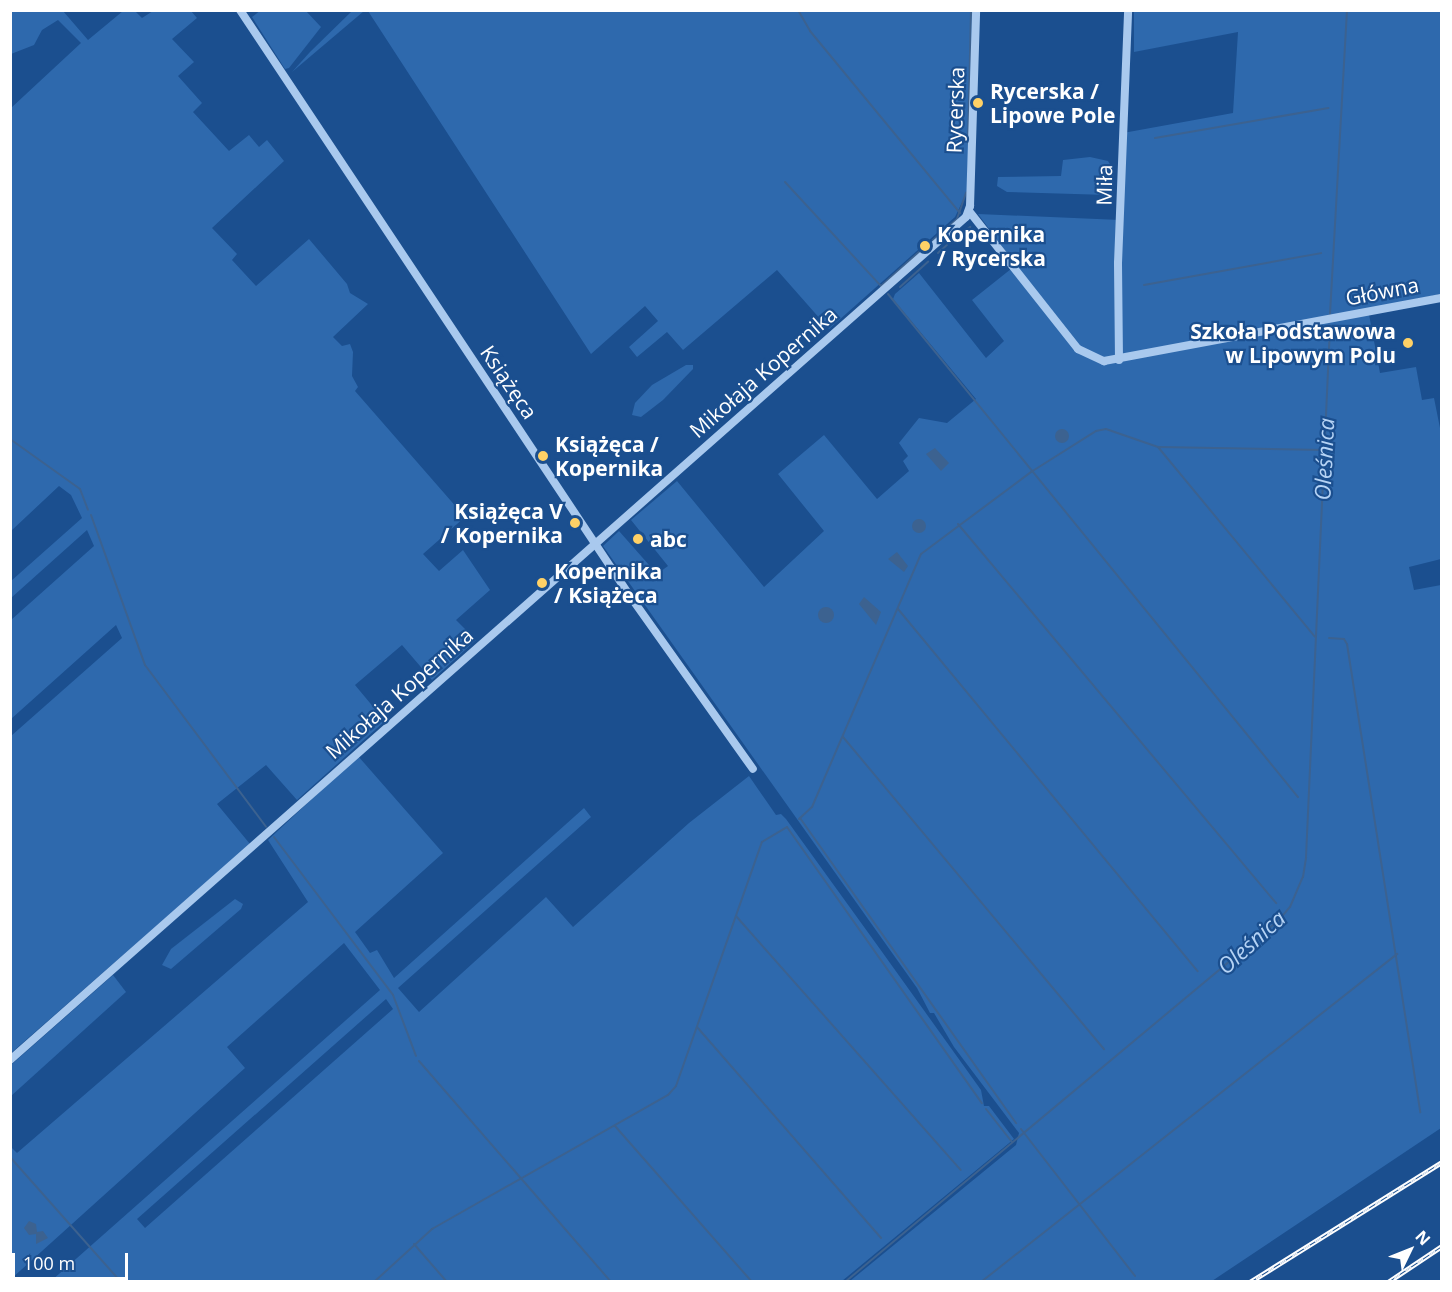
<!DOCTYPE html>
<html>
<head>
<meta charset="utf-8">
<style>
	body { margin:0 }
	#map { position:relative; width:1452px; height:1292px; overflow:hidden; background:#1b4f8f; font-family:"Open Sans",sans-serif }
	div>[style] { position:absolute }
	.green>* { inset:0; background:#2e69ad }
	.water>* { inset:0; background:#3c6290 }
	.round { border-radius:50% }
	.stream>* { height:2px; margin:-1px; padding:0 1px; transform-origin:1px; border-radius:1px; background:#3c6290 }
	.minor>* { height:8px; margin:-4px; padding:0 4px; transform-origin:4px; border-radius:4px; background:#a9c9ee }
	.rail>* { height:4.5px; margin-top:-2.25px; transform-origin:0; background:repeating-linear-gradient(90deg,#1b4f8f 0 7px,#fff 0 14px); box-sizing:border-box; border-block:2px solid #fff }
	.dots>* { width:16px; height:16px; translate:-50% -50%; box-sizing:border-box; border:3px solid #1b4f8f; border-radius:50% }
	span { translate:-50% -50%; white-space:nowrap; text-align:center; line-height:1.15; -webkit-text-stroke:4.5px #1b4f8f; paint-order:stroke }
	.poi-label { font-size:21px; color:#fff; font-weight:700 }
	.left { translate:0 -50%; text-align:left }
	.right { translate:-100% -50%; text-align:right }
	.street-label { font-size:21px; color:#fff }
	.water-label { font-size:22px; color:#b5d3f5; font-style:italic }
	.frame { position:absolute; inset:0; border:12px solid #fff; pointer-events:none }
	.north { position:absolute; left:1380px; top:1220px; width:60px; height:60px; -webkit-text-stroke:4px #1b4f8f; paint-order:stroke; rotate:47deg; font-size:16px; font-weight:700; line-height:24px; text-align:center; color:#fff }
	.north::after { content:''; display:block; margin:auto; width:21px; height:27px; background:#fff; clip-path:polygon(50% 0,100% 100%,50% 72%,0 100%) }
	.scale { position:absolute; left:12px; top:1253px; width:116px; height:27px; box-sizing:border-box; border:3px solid #fff; border-top:0; padding-left:8px; font-size:18px; line-height:21px; white-space:nowrap; color:#fff; -webkit-text-stroke:4px #1b4f8f; paint-order:stroke }
</style>
</head>
<body>
<div id="map">
	<div class="green">
		<i style="clip-path:polygon(261px 10px,306px 11px,321px 27px,289px 68px,285px 69px,252px 17px)"></i>
		<i style="clip-path:polygon(10px 11px,63px 11px,88px 40px,123px 11px,135px 11px,142px 18px,153px 11px,191px 11px,197px 18px,172px 39px,194px 62px,178px 76px,202px 103px,193px 112px,229px 151px,249px 135px,259px 147px,267px 140px,284px 161px,212px 228px,237px 254px,232px 260px,256px 286px,309px 239px,347px 284px,350px 293px,368px 304px,333px 337px,342px 346px,350px 344px,353px 352px,352px 376px,358px 387px,355px 391px,465px 517px,423px 554px,439px 571px,463px 550px,490px 590px,456px 620px,476px 640px,432px 680px,402px 645px,355px 685px,385px 721px,297px 800px,266px 765px,217px 804px,250px 844px,11px 1053px,11px 736px,122px 638px,116px 625px,11px 719px,11px 620px,94px 546px,87px 530px,11px 598px,11px 581px,82px 518px,71px 495px,59px 486px,11px 531px,11px 108px,81px 43px,58px 20px,42px 30px,34px 45px,11px 54px)"></i>
		<i style="clip-path:polygon(352px 11px,364px 11px,292px 72px,310px 52px)"></i>
		<i style="clip-path:polygon(368px 11px,973px 11px,967px 192px,955px 217px,829px 329px,777px 270px,683px 350px,667px 332px,637px 357px,629px 347px,658px 321px,645px 306px,591px 354px)"></i>
		<i style="clip-path:polygon(1134px 11px,1441px 11px,1441px 294px,1368px 309px,1380px 373px,1416px 367px,1422px 400px,1434px 398px,1441px 433px,1441px 559px,1409px 567px,1414px 590px,1441px 585px,1441px 1128px,1212px 1281px,850px 1281px,1016px 1145px,1019px 1133px,954px 1047px,934px 1013px,930px 1013px,917px 988px,603px 546px,619px 531px,657px 574px,668px 566px,631px 520px,677px 481px,764px 587px,824px 531px,778px 474px,824px 435px,877px 499px,909px 471px,903px 461px,908px 456px,899px 443px,919px 418px,947px 423px,976px 399px,893px 299px,895px 294px,919px 273px,986px 358px,1004px 341px,972px 300px,1016px 265px,978px 214px,1120px 220px,1123px 133px,1233px 113px,1238px 32px,1134px 52px)"></i>
		<i style="clip-path:polygon(1090px 157px,1108px 161px,1113px 169px,1114px 189px,1108px 195px,1007px 192px,997px 186px,998px 177px,1061px 176px,1063px 160px)"></i>
		<i style="clip-path:polygon(686px 365px,693px 365px,693px 369px,663px 400px,641px 417px,632px 415px,635px 403px,652px 385px)"></i>
		<i style="clip-path:polygon(evenodd,358px 756px,443px 853px,355px 932px,370px 953px,377px 950px,394px 978px,584px 808px,591px 817px,398px 988px,419px 1012px,546px 897px,573px 927px,689px 823px,749px 776px,776px 815px,781px 814px,786px 819px,880px 949px,981px 1090px,984px 1106px,989px 1106px,1014px 1139px,842px 1281px,51px 1281px,380px 990px,344px 943px,227px 1047px,245px 1068px,11px 1279px,11px 1147px,17px 1153px,308px 902px,268px 840px,358px 756px,386px 999px,393px 1009px,145px 1228px,137px 1219px,386px 999px)"></i>
		<i style="clip-path:polygon(235px 899px,243px 904px,241px 909px,171px 969px,162px 965px,171px 949px)"></i>
		<i style="clip-path:polygon(113px 975px,126px 992px,11px 1096px,11px 1065px)"></i>
	</div>
	<div class="water">
		<i class="round" style="left:1055px;top:429px;width:14px;height:14px"></i>
		<i style="clip-path:polygon(935px 448px,949px 463px,941px 471px,926px 454px)"></i>
		<i class="round" style="left:912px;top:519px;width:14px;height:14px"></i>
		<i style="clip-path:polygon(897px 552px,908px 566px,904px 572px,888px 559px)"></i>
		<i style="clip-path:polygon(864px 597px,881px 612px,876px 625px,859px 604px)"></i>
		<i class="round" style="left:818px;top:607px;width:16px;height:16px"></i>
		<i style="clip-path:polygon(29px 1221px,36px 1224px,37px 1232px,43px 1231px,48px 1238px,36px 1244px,36px 1234px,29px 1235px,24px 1228px)"></i>
	</div>
	<div class="stream">
		<i style="left:798px;top:10px;width:24px;rotate:60deg"></i>
		<i style="left:810px;top:31px;width:236px;rotate:50.5deg"></i>
		<i style="left:1155px;top:138px;width:176px;rotate:-9.8deg"></i>
		<i style="left:968px;top:143px;width:133px;rotate:-88.7deg"></i>
		<i style="left:785px;top:182px;width:142px;rotate:47.3deg"></i>
		<i style="left:881px;top:286px;width:51px;rotate:-41.8deg"></i>
		<i style="left:955px;top:238px;width:19px;rotate:-36deg"></i>
		<i style="left:933px;top:240px;width:32px;rotate:-41deg"></i>
		<i style="left:957px;top:219px;width:28px;rotate:-71deg"></i>
		<i style="left:938px;top:253px;width:12px;rotate:-42deg"></i>
		<i style="left:1144px;top:285px;width:180px;rotate:-10.2deg"></i>
		<i style="left:900px;top:287px;width:38px;rotate:-42deg"></i>
		<i style="left:888px;top:294px;width:649px;rotate:50.82deg"></i>
		<i style="left:1330px;top:314px;width:304px;rotate:-86.8deg"></i>
		<i style="left:10px;top:439px;width:86px;rotate:35.5deg"></i>
		<i style="left:80px;top:489px;width:22px;rotate:69deg"></i>
		<i style="left:1158px;top:447px;width:246px;rotate:50.4deg"></i>
		<i style="left:91px;top:515px;width:159px;rotate:70.2deg"></i>
		<i style="left:145px;top:665px;width:202px;rotate:53.2deg"></i>
		<i style="left:958px;top:524px;width:495px;rotate:50deg"></i>
		<i style="left:898px;top:609px;width:470px;rotate:50.4deg"></i>
		<i style="left:1329px;top:638px;width:15px;rotate:4deg"></i>
		<i style="left:1344px;top:639px;width:6px;rotate:59deg"></i>
		<i style="left:1347px;top:644px;width:474px;rotate:81.1deg"></i>
		<i style="left:843px;top:737px;width:407px;rotate:50.1deg"></i>
		<i style="left:800px;top:818px;width:374px;rotate:54.7deg"></i>
		<i style="left:799px;top:819px;width:18px;rotate:-43deg"></i>
		<i style="left:812px;top:807px;width:275px;rotate:-66.7deg"></i>
		<i style="left:921px;top:554px;width:137px;rotate:-36.7deg"></i>
		<i style="left:1031px;top:472px;width:77px;rotate:-32.2deg"></i>
		<i style="left:1096px;top:431px;width:10px;rotate:-11deg"></i>
		<i style="left:1106px;top:429px;width:55px;rotate:19.1deg"></i>
		<i style="left:1158px;top:447px;width:166px;rotate:1deg"></i>
		<i style="left:787px;top:827px;width:338px;rotate:54.8deg"></i>
		<i style="left:274px;top:837px;width:198px;rotate:53deg"></i>
		<i style="left:393px;top:995px;width:65px;rotate:69.3deg"></i>
		<i style="left:736px;top:916px;width:339px;rotate:48.5deg"></i>
		<i style="left:697px;top:1027px;width:280px;rotate:48.9deg"></i>
		<i style="left:419px;top:1061px;width:293px;rotate:49deg"></i>
		<i style="left:986px;top:1109px;width:42px;rotate:51.8deg"></i>
		<i style="left:615px;top:1126px;width:208px;rotate:48.7deg"></i>
		<i style="left:1021px;top:1129px;width:186px;rotate:52.2deg"></i>
		<i style="left:10px;top:1157px;width:167px;rotate:48.4deg"></i>
		<i style="left:414px;top:1244px;width:50px;rotate:49deg"></i>
		<i style="left:374px;top:1282px;width:79px;rotate:-42.4deg"></i>
		<i style="left:432px;top:1229px;width:271px;rotate:-29.6deg"></i>
		<i style="left:668px;top:1095px;width:12px;rotate:-48deg"></i>
		<i style="left:676px;top:1086px;width:259px;rotate:-70.6deg"></i>
		<i style="left:762px;top:842px;width:29px;rotate:-31deg"></i>
		<i style="left:845px;top:1282px;width:565px;rotate:-39.83deg"></i>
		<i style="left:1279px;top:920px;width:17px;rotate:-50deg"></i>
		<i style="left:1290px;top:907px;width:33px;rotate:-67deg"></i>
		<i style="left:1303px;top:877px;width:20px;rotate:-81deg"></i>
		<i style="left:1306px;top:857px;width:532px;rotate:-87.41deg"></i>
		<i style="left:981px;top:1282px;width:530px;rotate:-38.25deg"></i>
	</div>
	<div class="minor">
		<i style="left:240px;top:10px;width:704px;rotate:56.36deg"></i>
		<i style="left:630px;top:596px;width:212px;rotate:54.6deg"></i>
		<i style="left:969px;top:211px;width:176px;rotate:51.7deg"></i>
		<i style="left:1078px;top:349px;width:29px;rotate:25deg"></i>
		<i style="left:1104px;top:361px;width:344px;rotate:-10.6deg"></i>
		<i style="left:1119px;top:360px;width:97px;rotate:-90.6deg"></i>
		<i style="left:1118px;top:263px;width:253px;rotate:-87.7deg"></i>
		<i style="left:10px;top:1060px;width:1275px;rotate:-41.41deg"></i>
		<i style="left:966px;top:217px;width:12px;rotate:-70deg"></i>
		<i style="left:970px;top:206px;width:196px;rotate:-88.2deg"></i>
	</div>
	<div class="rail">
		<i style="left:1250px;top:1282px;width:226px;rotate:-32deg"></i>
		<i style="left:1388px;top:1282px;width:65px;rotate:-33.7deg"></i>
	</div>
	<div class="dots">
		<i style="left:978px;top:103px;background:#ffd166"></i>
		<i style="left:925px;top:246px;background:#ffd166"></i>
		<i style="left:1408px;top:343px;background:#ffd166"></i>
		<i style="left:543px;top:456px;background:#ffd166"></i>
		<i style="left:575px;top:523px;background:#ffd166"></i>
		<i style="left:638px;top:539px;background:#ffd166"></i>
		<i style="left:542px;top:583px;background:#ffd166"></i>
	</div>
	<div class="poi-label">
		<span class="left" style="left:990px;top:103px">Rycerska /<br>Lipowe Pole</span>
		<span class="left" style="left:937px;top:246px">Kopernika<br>/ Rycerska</span>
		<span class="right" style="left:1396px;top:343px">Szkoła Podstawowa<br>w Lipowym Polu</span>
		<span class="left" style="left:555px;top:456px">Książęca /<br>Kopernika</span>
		<span class="right" style="left:563px;top:523px">Książęca V<br>/ Kopernika</span>
		<span class="left" style="left:650px;top:539px">abc</span>
		<span class="left" style="left:554px;top:583px">Kopernika<br>/ Książeca</span>
	</div>
	<div class="street-label">
		<span style="left:955px;top:110px;rotate:-88deg">Rycerska</span>
		<span style="left:1104px;top:185px;rotate:-89deg">Miła</span>
		<span style="left:1382px;top:291px;rotate:-11deg">Główna</span>
		<span style="left:763px;top:372px;rotate:-41deg">Mikołaja Kopernika</span>
		<span style="left:509px;top:382px;rotate:56deg">Książęca</span>
		<span style="left:399px;top:693px;rotate:-41deg">Mikołaja Kopernika</span>
	</div>
	<div class="water-label">
		<span style="left:1324px;top:459px;rotate:-87deg">Oleśnica</span>
		<span style="left:1251px;top:942px;rotate:-42deg">Oleśnica</span>
	</div>
	<div class="frame"></div>
	<div class="north">N</div>
	<div class="scale">100 m</div>
</div>
</body>
</html>
